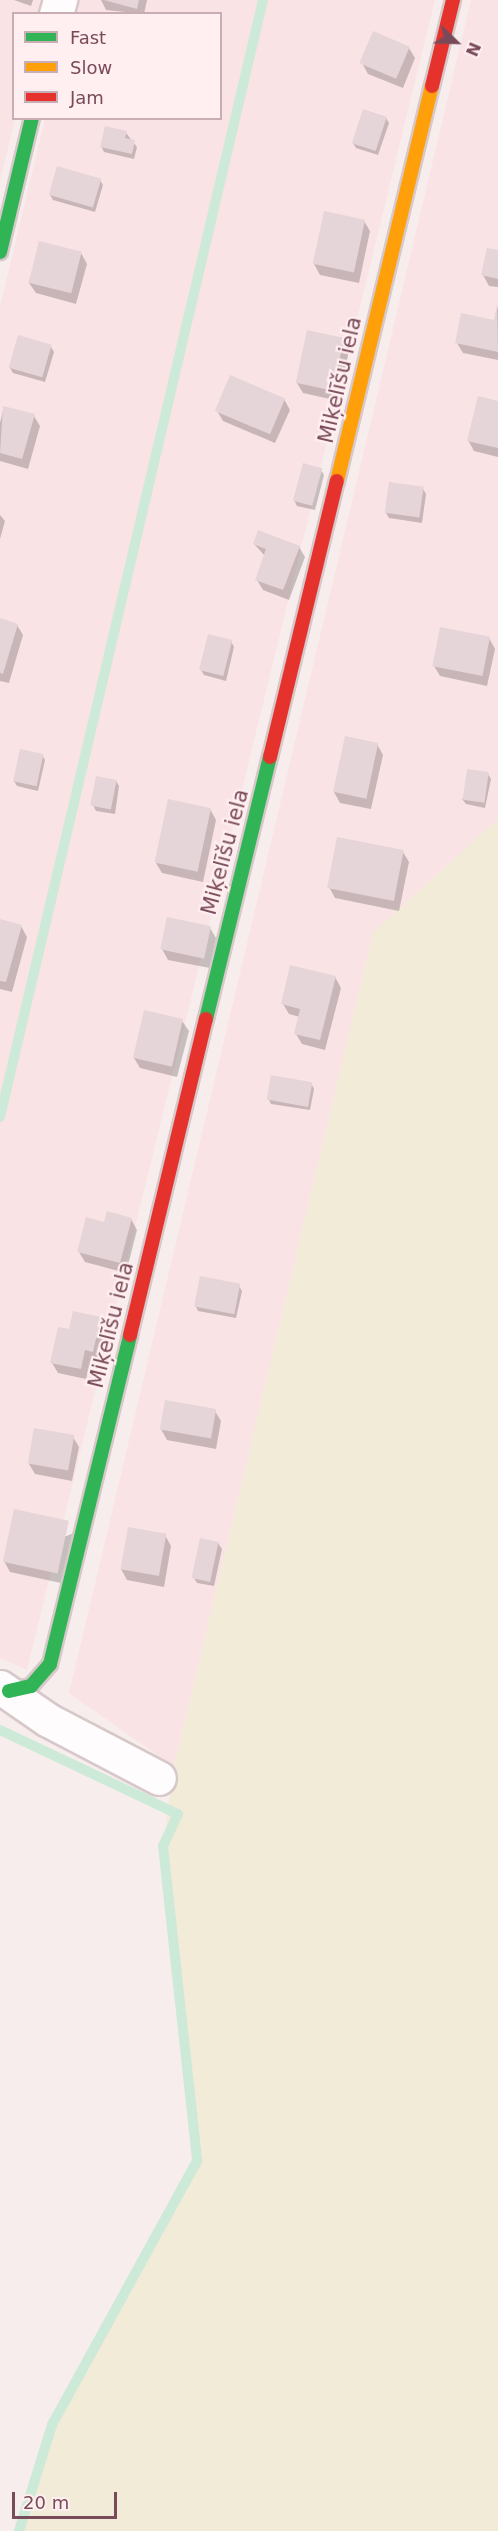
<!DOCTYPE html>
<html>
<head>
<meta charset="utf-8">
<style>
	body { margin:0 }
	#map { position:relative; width:498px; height:2531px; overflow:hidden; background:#f8eded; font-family:"DejaVu Sans",sans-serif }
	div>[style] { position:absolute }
	.residential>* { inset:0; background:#fae3e5 }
	.green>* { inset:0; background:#f1ebd7 }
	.shadow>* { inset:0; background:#0003 }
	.stream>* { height:10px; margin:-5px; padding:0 5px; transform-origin:5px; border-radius:5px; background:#cdead9 }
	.building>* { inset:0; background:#e5d4d8; transform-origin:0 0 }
	.roads { filter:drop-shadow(2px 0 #d7c8ca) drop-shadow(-2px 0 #d7c8ca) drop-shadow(0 2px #d7c8ca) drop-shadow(0 -2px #d7c8ca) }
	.street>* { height:33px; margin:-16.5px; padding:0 16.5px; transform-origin:16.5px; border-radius:16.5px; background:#fefcfc }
	.fast>* { height:14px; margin:-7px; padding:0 7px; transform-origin:7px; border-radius:7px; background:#30b455 }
	.slow>* { height:14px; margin:-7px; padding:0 7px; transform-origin:7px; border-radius:7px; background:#ff9f0a }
	.jam>* { height:14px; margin:-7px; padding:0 7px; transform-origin:7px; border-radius:7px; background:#e5322d }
	span { translate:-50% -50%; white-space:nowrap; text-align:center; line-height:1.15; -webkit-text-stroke:4.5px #ffeff0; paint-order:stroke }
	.street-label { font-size:21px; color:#794a59 }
	.legend { position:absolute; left:12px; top:12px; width:210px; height:108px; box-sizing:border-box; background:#ffeff0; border:2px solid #c9adb4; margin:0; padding:8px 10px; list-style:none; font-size:18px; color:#794a59 }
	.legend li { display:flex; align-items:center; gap:12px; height:30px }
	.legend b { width:30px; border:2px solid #c9adb4 }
	.north { position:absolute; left:426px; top:12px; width:60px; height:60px; -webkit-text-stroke:4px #ffeff0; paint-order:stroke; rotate:113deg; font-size:16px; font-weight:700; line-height:24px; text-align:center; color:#794a59 }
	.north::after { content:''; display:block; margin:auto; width:21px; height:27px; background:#794a59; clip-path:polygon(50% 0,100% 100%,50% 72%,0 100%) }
	.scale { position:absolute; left:12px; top:2492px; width:105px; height:27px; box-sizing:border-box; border:3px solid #794a59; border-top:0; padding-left:8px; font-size:18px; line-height:21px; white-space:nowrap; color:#794a59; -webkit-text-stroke:4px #ffeff0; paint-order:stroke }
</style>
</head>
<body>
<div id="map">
	<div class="residential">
		<i style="clip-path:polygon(0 0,43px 0,40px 13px,14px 14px,15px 119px,0 181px)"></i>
		<i style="clip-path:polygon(73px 0,435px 0,27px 1670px,0 1658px,0 306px,45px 119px,220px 118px,220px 14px,70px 13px)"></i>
		<i style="clip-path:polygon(471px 0,498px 0,498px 819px,373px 934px,174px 1767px,69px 1693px)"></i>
	</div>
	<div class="green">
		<i style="clip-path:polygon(498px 819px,498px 2531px,19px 2531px,52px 2425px,197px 2161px,163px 1846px,174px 1767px,373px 933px)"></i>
	</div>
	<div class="shadow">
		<i style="clip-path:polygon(14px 0,33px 0,31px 6px)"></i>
		<i style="clip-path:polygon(101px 0,147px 0,144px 14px,106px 10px)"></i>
		<i style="clip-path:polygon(409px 48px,415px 58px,403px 88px,368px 74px,362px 63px)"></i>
		<i style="clip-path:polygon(386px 118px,389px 123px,378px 155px,356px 148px,353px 143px)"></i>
		<i style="clip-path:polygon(126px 133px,137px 147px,134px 159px,104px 152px,101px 146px)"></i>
		<i style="clip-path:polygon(100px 180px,103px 185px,95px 212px,53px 200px,50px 195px)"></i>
		<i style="clip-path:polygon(364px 221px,370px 231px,359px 283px,320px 275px,314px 264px)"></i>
		<i style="clip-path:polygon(498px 252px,498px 287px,489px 286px,483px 275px)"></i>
		<i style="clip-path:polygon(81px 253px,87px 264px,76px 304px,36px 293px,29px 283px)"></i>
		<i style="clip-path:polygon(498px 306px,498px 360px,463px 353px,457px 343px,495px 322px)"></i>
		<i style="clip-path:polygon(343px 339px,349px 350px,339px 401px,303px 393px,297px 383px)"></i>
		<i style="clip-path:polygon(51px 347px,54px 352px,45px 382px,13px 373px,10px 368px)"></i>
		<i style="clip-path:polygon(284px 399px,290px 410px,275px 443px,223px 421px,217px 411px)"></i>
		<i style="clip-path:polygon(498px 403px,498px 457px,474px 451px,468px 440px)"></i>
		<i style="clip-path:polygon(4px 407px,34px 416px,40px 426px,28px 469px,0 461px,0 423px)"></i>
		<i style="clip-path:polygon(321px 470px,324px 475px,315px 510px,297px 506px,294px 500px)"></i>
		<i style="clip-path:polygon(423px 489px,426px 494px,422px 523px,389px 518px,386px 513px)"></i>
		<i style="clip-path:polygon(0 515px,5px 521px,0 539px)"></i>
		<i style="clip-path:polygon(254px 544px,299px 547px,305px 557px,289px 600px,263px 590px,257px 580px,265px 556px)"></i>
		<i style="clip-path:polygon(0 620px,17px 625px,23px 635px,9px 683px,0 681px)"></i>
		<i style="clip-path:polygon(489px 638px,495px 649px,487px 686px,440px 676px,434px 666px)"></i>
		<i style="clip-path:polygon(231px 641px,234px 647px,226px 681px,204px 675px,201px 670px)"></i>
		<i style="clip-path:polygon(377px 744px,383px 755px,371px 809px,340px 803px,334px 792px)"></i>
		<i style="clip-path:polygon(42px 755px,45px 760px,38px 791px,17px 786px,14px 781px)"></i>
		<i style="clip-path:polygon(488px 774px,491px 779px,485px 808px,466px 804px,462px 799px)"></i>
		<i style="clip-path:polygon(116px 781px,119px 786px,115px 814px,96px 811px,93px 805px)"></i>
		<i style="clip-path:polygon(210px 809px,216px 820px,203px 882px,162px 873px,156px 863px)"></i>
		<i style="clip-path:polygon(403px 852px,409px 862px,399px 911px,335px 898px,329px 887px)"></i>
		<i style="clip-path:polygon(0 921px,21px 926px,27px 937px,12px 992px,0 989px)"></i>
		<i style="clip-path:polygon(210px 928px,216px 938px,210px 968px,168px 960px,162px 949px)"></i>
		<i style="clip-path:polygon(335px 977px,341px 988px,325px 1050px,302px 1044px,296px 1034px,300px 1017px,289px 1014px,283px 1004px)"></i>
		<i style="clip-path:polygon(182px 1021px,189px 1031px,177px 1077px,140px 1068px,134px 1058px)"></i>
		<i style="clip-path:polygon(311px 1083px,314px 1089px,310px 1110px,271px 1104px,268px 1098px)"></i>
		<i style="clip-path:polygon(131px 1219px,137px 1230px,126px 1273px,85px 1262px,79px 1252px,106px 1224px)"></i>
		<i style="clip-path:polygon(239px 1286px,242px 1291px,236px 1318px,198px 1311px,195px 1305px)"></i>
		<i style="clip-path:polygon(100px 1318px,106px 1329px,99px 1362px,91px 1360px,86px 1379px,58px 1373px,52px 1363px,70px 1331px)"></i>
		<i style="clip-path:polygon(215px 1411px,221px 1421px,216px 1449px,167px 1440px,161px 1429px)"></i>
		<i style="clip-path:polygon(73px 1437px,79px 1447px,72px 1481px,35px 1474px,29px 1464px)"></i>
		<i style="clip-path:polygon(74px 1533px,61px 1583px,10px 1572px,4px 1561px)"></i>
		<i style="clip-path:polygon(165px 1535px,171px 1546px,164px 1587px,127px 1580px,121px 1569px)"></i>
		<i style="clip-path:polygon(218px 1543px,222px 1549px,214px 1586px,197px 1583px,194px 1578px)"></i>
	</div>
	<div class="stream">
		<i style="left:0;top:1117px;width:1148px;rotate:-76.75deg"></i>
		<i style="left:0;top:1730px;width:197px;rotate:25.3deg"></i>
		<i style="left:178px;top:1814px;width:35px;rotate:115deg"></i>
		<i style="left:163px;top:1846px;width:317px;rotate:83.8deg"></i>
		<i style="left:197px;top:2161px;width:301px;rotate:118.8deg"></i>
		<i style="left:52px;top:2425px;width:111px;rotate:107.3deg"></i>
	</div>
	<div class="building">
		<i style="clip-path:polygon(104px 0,139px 0,137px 9px)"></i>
		<i style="left:373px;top:31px;width:40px;height:35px;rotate:23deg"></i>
		<i style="left:363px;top:109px;width:25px;height:36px;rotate:18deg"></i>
		<i style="clip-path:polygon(105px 126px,127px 131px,125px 138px,135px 140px,132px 154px,100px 147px)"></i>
		<i style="left:57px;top:166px;width:46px;height:30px;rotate:16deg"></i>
		<i style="left:324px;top:211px;width:42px;height:54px;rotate:12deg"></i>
		<i style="left:39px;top:241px;width:44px;height:43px;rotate:14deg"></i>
		<i style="clip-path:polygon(487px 248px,498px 250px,498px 279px,481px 275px)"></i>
		<i style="clip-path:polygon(497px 304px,498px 352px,455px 343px,461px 313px,494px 320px)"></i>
		<i style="left:307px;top:330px;width:38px;height:54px;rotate:12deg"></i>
		<i style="left:18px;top:335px;width:35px;height:34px;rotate:16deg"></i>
		<i style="left:230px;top:375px;width:60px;height:39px;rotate:23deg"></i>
		<i style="clip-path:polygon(478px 396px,498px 401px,498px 448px,467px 441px)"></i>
		<i style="clip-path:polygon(3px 406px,35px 414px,22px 459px,0 453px)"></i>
		<i style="left:303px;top:463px;width:20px;height:39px;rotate:15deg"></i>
		<i style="left:389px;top:482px;width:35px;height:31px;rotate:8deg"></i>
		<i style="clip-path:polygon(258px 530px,300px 546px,283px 590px,255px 580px,266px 549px,253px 544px)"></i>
		<i style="clip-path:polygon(0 618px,18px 624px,3px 674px,0 673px)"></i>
		<i style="left:440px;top:627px;width:51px;height:40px;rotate:11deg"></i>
		<i style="left:208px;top:634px;width:25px;height:37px;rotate:14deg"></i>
		<i style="left:345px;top:736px;width:34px;height:57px;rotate:12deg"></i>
		<i style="left:20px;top:749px;width:24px;height:33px;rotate:12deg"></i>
		<i style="left:467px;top:769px;width:22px;height:31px;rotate:8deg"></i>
		<i style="left:96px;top:776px;width:21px;height:30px;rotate:11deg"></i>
		<i style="left:168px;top:799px;width:44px;height:65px;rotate:12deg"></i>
		<i style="left:337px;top:837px;width:68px;height:52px;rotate:11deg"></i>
		<i style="left:167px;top:917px;width:45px;height:33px;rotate:12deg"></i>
		<i style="clip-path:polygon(0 919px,22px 925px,6px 982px,0 981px)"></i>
		<i style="clip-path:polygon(290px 965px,336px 976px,320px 1040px,294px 1034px,300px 1009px,281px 1004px)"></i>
		<i style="left:144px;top:1010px;width:40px;height:49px;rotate:13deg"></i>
		<i style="left:271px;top:1075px;width:42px;height:25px;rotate:10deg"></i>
		<i style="clip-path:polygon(107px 1211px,132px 1218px,120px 1263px,77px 1252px,86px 1217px,104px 1222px)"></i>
		<i style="left:200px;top:1276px;width:41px;height:31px;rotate:11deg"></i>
		<i style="clip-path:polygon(73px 1311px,101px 1317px,93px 1352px,85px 1350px,81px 1369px,50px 1363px,58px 1327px,69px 1329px)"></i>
		<i style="left:165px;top:1400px;width:52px;height:30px;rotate:10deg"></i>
		<i style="left:34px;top:1428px;width:41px;height:36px;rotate:10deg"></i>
		<i style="left:14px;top:1509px;width:56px;height:54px;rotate:12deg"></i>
		<i style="left:128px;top:1527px;width:39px;height:43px;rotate:10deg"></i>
		<i style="left:200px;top:1538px;width:19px;height:41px;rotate:12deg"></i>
	</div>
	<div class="roads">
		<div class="street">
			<i style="left:56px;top:14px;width:15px;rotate:-74deg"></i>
			<i style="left:0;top:1687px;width:58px;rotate:34.5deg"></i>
			<i style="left:48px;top:1720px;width:125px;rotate:27.6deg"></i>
		</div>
		<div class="fast">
			<i style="left:0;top:252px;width:138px;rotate:-76.6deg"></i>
			<i style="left:206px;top:1019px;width:270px;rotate:-76.3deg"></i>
			<i style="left:9px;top:1691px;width:23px;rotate:-13deg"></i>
			<i style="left:31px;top:1686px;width:29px;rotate:-49deg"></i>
			<i style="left:50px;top:1664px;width:339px;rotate:-76.3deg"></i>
		</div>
		<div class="slow">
			<i style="left:337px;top:481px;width:406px;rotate:-76.5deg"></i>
		</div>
		<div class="jam">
			<i style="left:432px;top:86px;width:89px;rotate:-76.3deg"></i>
			<i style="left:270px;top:757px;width:284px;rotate:-76.4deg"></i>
			<i style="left:130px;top:1335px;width:325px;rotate:-76.5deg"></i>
		</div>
	</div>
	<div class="street-label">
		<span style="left:340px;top:380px;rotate:-77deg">Miķelīšu iela</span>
		<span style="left:225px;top:852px;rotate:-75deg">Miķelīšu iela</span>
		<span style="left:111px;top:1325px;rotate:-76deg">Miķelīšu iela</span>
	</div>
	<ul class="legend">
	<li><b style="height:8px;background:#30b455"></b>Fast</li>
	<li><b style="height:8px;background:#ff9f0a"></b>Slow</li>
	<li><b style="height:8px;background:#e5322d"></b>Jam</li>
	</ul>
	<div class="north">N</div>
	<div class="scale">20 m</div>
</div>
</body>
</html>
